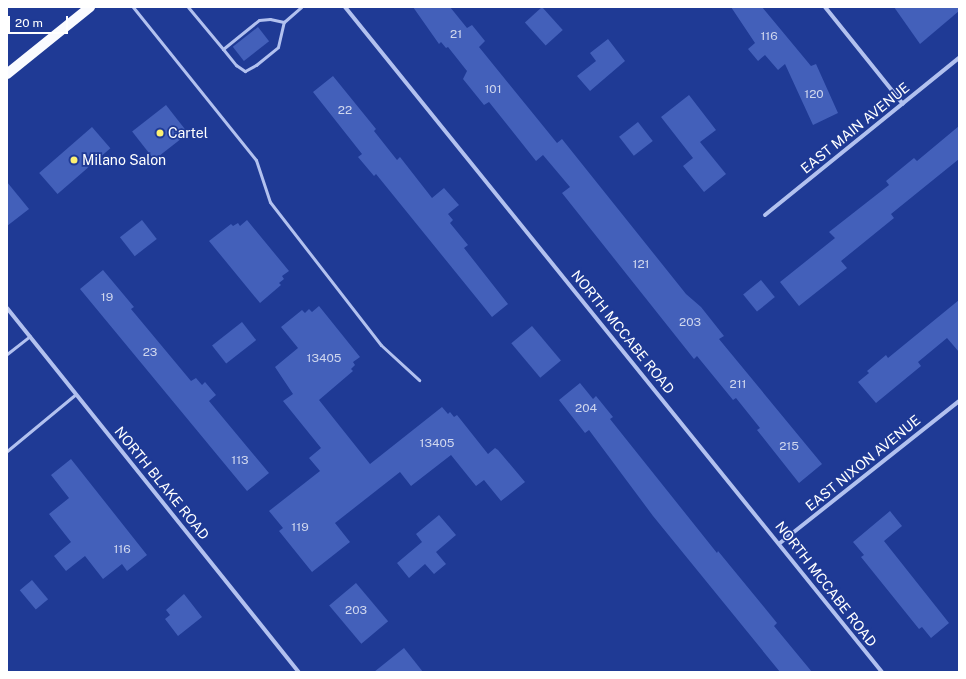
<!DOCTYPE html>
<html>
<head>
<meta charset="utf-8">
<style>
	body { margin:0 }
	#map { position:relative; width:966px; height:679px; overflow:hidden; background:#1f3a95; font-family:"Public Sans",sans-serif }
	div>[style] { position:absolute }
	.building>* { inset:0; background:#4360ba; transform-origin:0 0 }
	.service>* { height:3px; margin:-1.5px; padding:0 1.5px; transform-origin:1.5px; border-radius:1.5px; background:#b2c1ef }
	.minor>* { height:4px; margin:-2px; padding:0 2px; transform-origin:2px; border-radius:2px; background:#b2c1ef }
	.primary>* { height:10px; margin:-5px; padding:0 5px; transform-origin:5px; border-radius:5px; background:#fafbff }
	.dots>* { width:11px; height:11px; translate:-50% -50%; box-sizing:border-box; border:2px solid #1f3a95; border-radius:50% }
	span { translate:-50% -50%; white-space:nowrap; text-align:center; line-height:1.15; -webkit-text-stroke:3.5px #1f3a95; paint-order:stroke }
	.number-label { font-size:12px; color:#d0d7ee }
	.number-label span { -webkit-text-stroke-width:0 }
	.street-label { font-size:14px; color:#fff }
	.poi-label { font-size:14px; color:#fff }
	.left { translate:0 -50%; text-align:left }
	.frame { position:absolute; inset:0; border:8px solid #fff; pointer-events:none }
	.scale { position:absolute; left:8px; top:16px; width:60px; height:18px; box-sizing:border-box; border:2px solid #fff; border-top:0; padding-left:5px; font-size:12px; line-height:14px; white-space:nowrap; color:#fff; -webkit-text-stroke:3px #1f3a95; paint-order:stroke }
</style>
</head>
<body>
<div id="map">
	<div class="building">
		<i style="clip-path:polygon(413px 7px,450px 7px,467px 28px,472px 25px,485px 41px,479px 47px,557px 143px,562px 139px,686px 294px,701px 307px,724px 336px,719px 339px,822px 464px,799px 483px,757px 430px,760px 428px,736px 398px,733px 400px,697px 356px,694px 359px,562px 193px,570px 187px,543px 155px,536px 161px,489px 102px,484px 105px,463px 79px,467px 71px,448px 47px,446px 48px,441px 42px,439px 44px)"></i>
		<i style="left:542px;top:7px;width:31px;height:23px;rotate:48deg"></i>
		<i style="clip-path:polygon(731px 7px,762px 7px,811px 66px,816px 64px,838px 113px,813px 125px,785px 64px,778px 70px,765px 55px,758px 61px,748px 49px,755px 43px)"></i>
		<i style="clip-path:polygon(894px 7px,959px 7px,959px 11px,920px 44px)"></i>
		<i style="left:258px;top:27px;width:18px;height:32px;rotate:52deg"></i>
		<i style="clip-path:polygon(608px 39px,625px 61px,590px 91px,577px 76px,596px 61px,590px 53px)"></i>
		<i style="clip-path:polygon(333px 76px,376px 129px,374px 131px,397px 160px,400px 157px,432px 198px,444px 188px,459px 205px,448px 214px,453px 220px,450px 223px,468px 245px,464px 248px,508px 304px,492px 317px,376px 174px,374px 176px,358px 157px,362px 154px,313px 92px)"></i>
		<i style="clip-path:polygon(689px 95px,716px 130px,700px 142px,726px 174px,704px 192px,683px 166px,693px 158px,661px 117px)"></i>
		<i style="left:166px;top:105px;width:36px;height:43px;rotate:52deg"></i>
		<i style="left:638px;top:122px;width:24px;height:24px;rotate:52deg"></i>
		<i style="clip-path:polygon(959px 126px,959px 159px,891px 214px,894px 218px,841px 261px,847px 268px,799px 306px,780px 282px,835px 238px,829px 232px,889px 185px,886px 181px,914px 158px,917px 161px)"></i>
		<i style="left:92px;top:127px;width:28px;height:70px;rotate:49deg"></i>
		<i style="clip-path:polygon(7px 182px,29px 209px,7px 226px)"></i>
		<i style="left:142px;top:220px;width:24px;height:28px;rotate:52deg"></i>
		<i style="clip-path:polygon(247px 220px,289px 271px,282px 276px,284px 279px,279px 283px,281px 285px,260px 303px,209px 241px,231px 224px,233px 226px,238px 223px,240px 226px)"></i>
		<i style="clip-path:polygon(103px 270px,134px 307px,131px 309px,191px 381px,196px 378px,202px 385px,205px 382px,216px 395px,209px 401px,269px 473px,247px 491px,80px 289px)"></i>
		<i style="left:761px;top:280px;width:22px;height:23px;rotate:51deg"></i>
		<i style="clip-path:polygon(959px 300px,959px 352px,947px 338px,918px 362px,921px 366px,876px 403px,858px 382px,869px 373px,867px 371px,886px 355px,888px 358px)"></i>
		<i style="clip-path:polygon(319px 306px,360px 357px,353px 362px,355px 365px,351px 369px,353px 371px,319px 400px,370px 464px,442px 407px,448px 414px,450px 412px,454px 417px,457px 415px,488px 454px,495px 448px,498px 450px,525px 482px,501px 501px,484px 480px,476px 486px,451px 455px,411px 486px,400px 472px,335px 523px,350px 542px,312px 572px,279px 531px,283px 528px,269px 511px,320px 471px,309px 458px,321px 448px,283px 401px,293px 394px,275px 367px,298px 348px,281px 327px,302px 310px,305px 313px,309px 309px,312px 312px)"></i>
		<i style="left:242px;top:322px;width:23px;height:38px;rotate:52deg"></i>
		<i style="left:532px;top:326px;width:45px;height:27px;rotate:50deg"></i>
		<i style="clip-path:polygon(580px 383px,593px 399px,596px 396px,613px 417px,610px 419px,717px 553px,718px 551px,764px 607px,777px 623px,774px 626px,812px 672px,780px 672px,653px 516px,589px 430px,585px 433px,559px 400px)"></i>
		<i style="clip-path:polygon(71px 459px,147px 555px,127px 571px,122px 564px,103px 579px,85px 556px,66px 571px,54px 556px,71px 542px,49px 514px,69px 498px,51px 475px)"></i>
		<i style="clip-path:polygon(890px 511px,902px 526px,884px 541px,949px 623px,931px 638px,922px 627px,919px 629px,861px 557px,864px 555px,853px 542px)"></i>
		<i style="clip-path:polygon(439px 515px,456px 535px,436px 552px,446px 564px,434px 574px,425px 564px,409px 578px,397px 563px,422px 542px,416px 534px)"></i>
		<i style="left:32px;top:580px;width:25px;height:16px;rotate:50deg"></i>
		<i style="left:356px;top:583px;width:50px;height:35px;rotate:50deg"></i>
		<i style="clip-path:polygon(184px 594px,202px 617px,178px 636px,165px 619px,170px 615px,166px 610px)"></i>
		<i style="clip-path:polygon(404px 648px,423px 672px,374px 672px)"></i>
	</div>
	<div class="service">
		<i style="left:133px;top:7px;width:196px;rotate:51.2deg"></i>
		<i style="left:256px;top:160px;width:44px;rotate:71.6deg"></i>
		<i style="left:270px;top:202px;width:181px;rotate:52.2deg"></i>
		<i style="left:381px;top:345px;width:52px;rotate:42.6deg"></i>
		<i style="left:188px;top:7px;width:55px;rotate:50.2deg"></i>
		<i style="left:223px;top:49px;width:46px;rotate:-38.9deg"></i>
		<i style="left:259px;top:20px;width:11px;rotate:-5deg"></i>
		<i style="left:270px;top:19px;width:14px;rotate:12deg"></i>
		<i style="left:284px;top:22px;width:23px;rotate:-41deg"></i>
		<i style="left:223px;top:49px;width:21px;rotate:51deg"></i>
		<i style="left:236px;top:65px;width:11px;rotate:34deg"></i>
		<i style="left:245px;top:71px;width:13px;rotate:-29deg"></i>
		<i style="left:256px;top:65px;width:28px;rotate:-39deg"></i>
		<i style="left:278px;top:47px;width:26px;rotate:-77deg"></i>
		<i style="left:7px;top:354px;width:29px;rotate:-38deg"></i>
		<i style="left:7px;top:451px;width:89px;rotate:-39.6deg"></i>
	</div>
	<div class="minor">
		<i style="left:345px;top:7px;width:855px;rotate:51.08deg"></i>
		<i style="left:825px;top:7px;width:124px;rotate:51.2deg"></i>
		<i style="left:765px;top:215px;width:250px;rotate:-39deg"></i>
		<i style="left:7px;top:308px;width:467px;rotate:51.3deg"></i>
		<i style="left:780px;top:543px;width:228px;rotate:-38.4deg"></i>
	</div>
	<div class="primary">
		<i style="left:7px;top:74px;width:107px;rotate:-38.9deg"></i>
	</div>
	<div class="dots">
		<i style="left:160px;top:133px;background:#fdf172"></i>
		<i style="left:74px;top:160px;background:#fdf172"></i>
	</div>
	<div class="number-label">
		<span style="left:456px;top:35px">21</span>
		<span style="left:769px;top:37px">116</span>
		<span style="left:493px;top:90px">101</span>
		<span style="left:814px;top:95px">120</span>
		<span style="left:345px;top:111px">22</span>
		<span style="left:641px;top:265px">121</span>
		<span style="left:107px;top:298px">19</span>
		<span style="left:690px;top:323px">203</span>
		<span style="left:150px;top:353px">23</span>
		<span style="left:324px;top:359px">13405</span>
		<span style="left:738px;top:385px">211</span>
		<span style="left:586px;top:409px">204</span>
		<span style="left:437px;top:444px">13405</span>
		<span style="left:789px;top:447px">215</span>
		<span style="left:240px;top:461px">113</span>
		<span style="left:300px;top:528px">119</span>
		<span style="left:122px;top:550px">116</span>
		<span style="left:356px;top:611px">203</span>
	</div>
	<div class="street-label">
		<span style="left:855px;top:128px;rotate:-39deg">EAST MAIN AVENUE</span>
		<span style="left:623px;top:332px;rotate:51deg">NORTH MCCABE ROAD</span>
		<span style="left:863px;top:463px;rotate:-39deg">EAST NIXON AVENUE</span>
		<span style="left:162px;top:483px;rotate:51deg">NORTH BLAKE ROAD</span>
		<span style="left:826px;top:584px;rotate:52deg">NORTH MCCABE ROAD</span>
	</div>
	<div class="poi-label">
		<span class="left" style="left:168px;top:133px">Cartel</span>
		<span class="left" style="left:82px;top:160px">Milano Salon</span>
	</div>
	<div class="frame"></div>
	<div class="scale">20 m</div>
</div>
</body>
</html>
